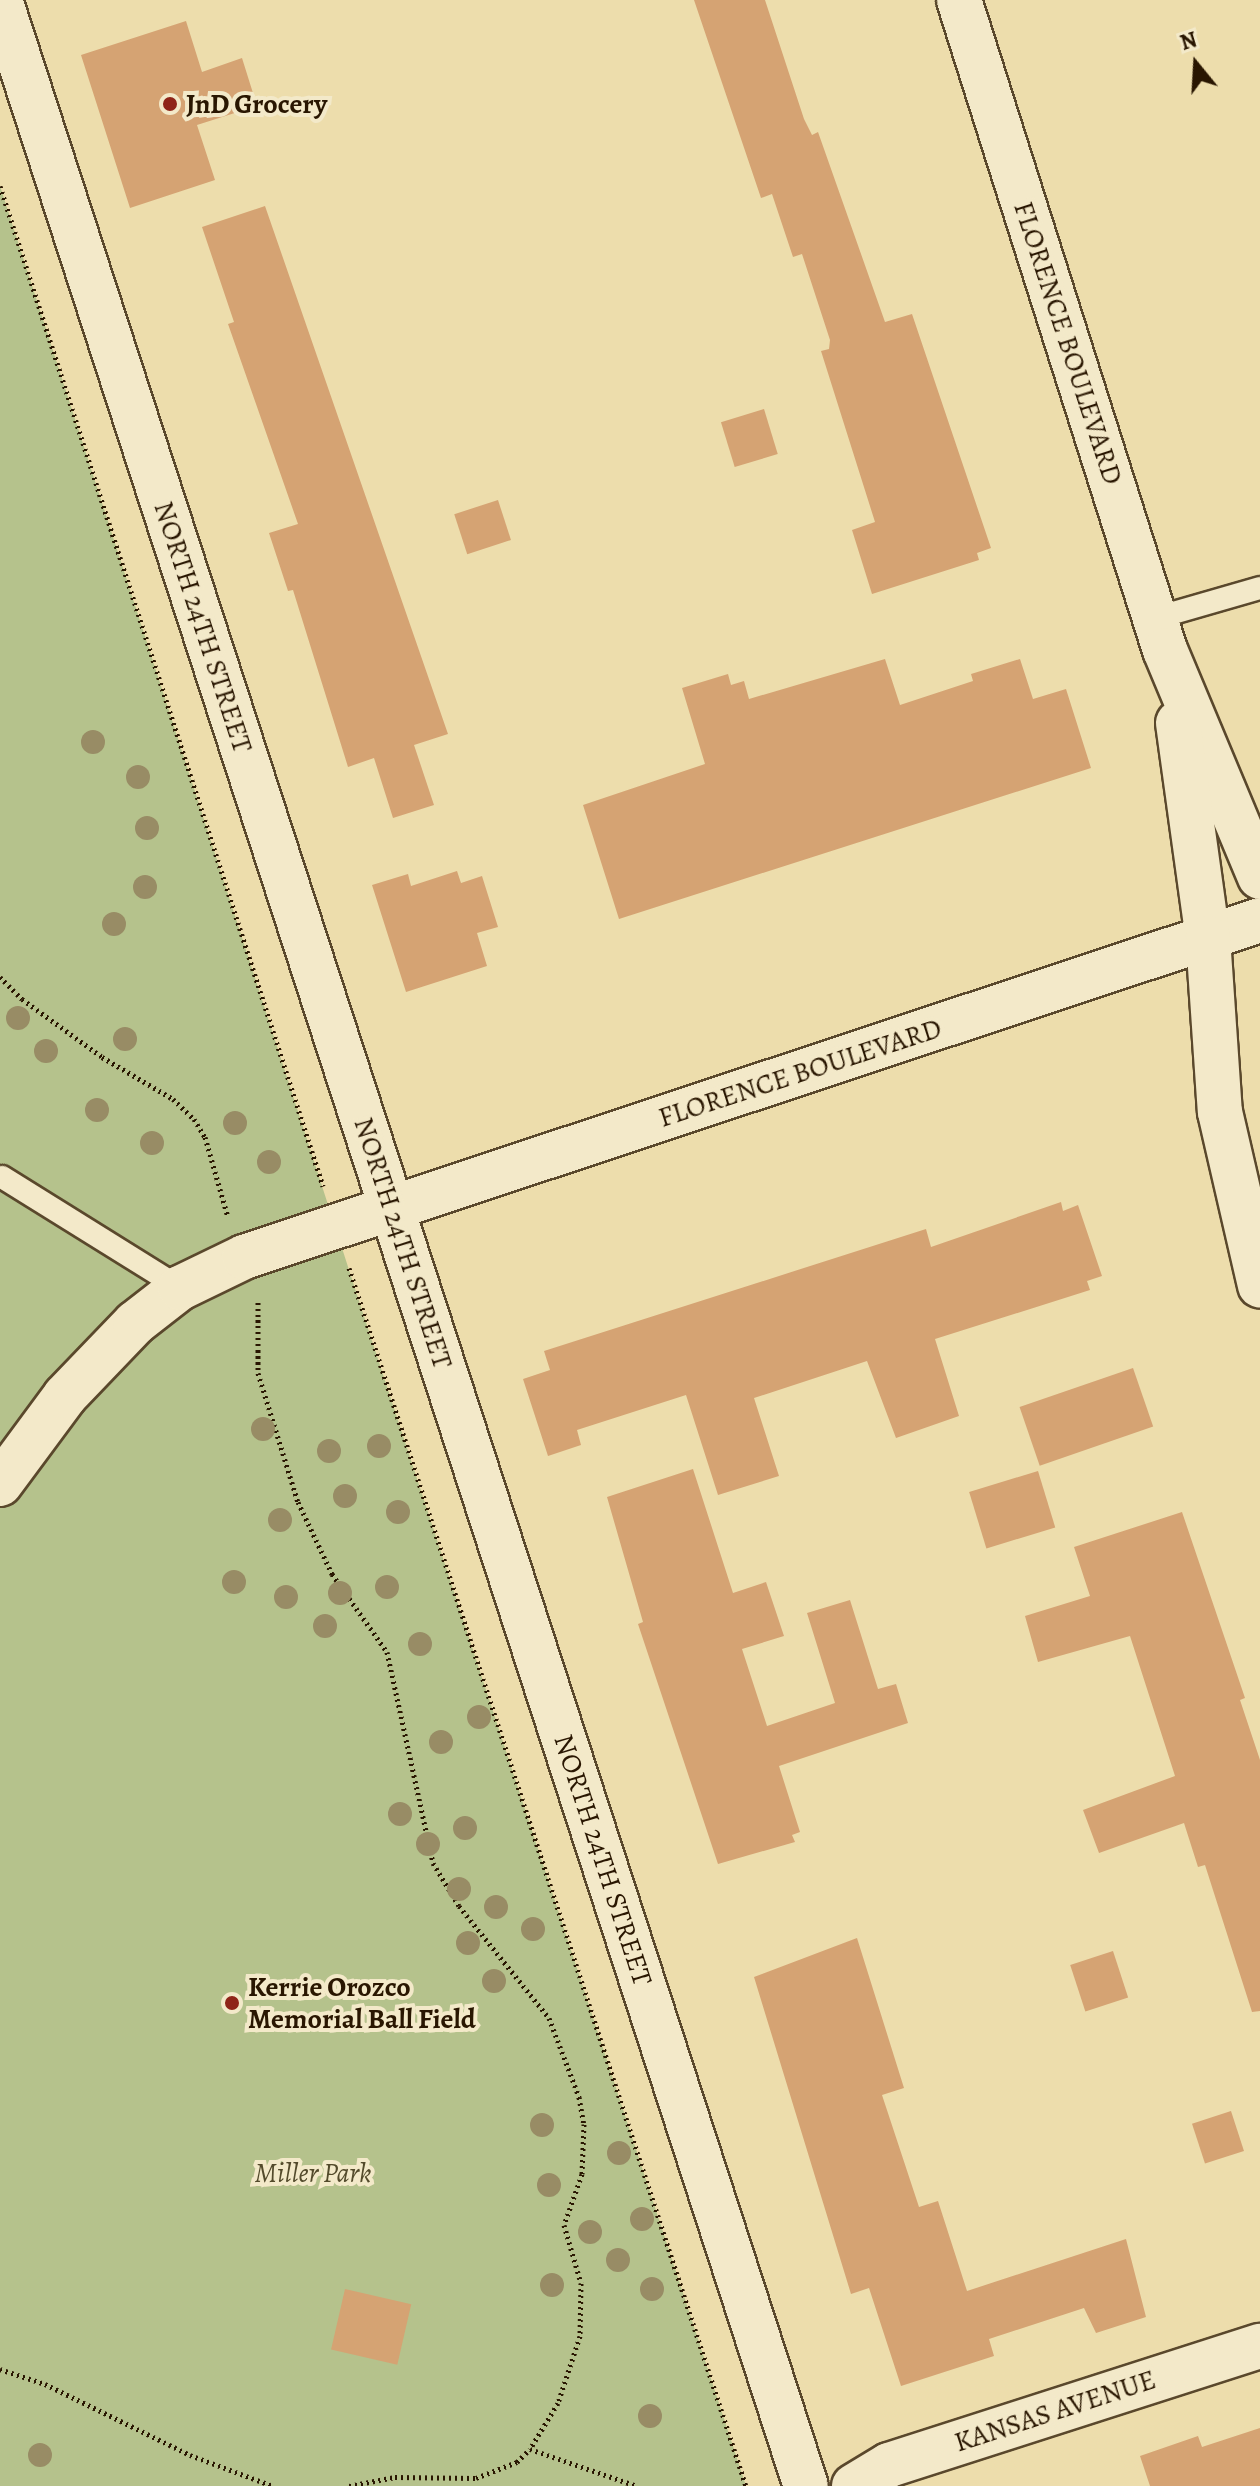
<!DOCTYPE html>
<html>
<head>
<meta charset="utf-8">
<style>
	body { margin:0 }
	#map { position:relative; width:1260px; height:2486px; overflow:hidden; background:#edddac; font-family:Alegreya,serif }
	div>[style] { position:absolute }
	.green>* { inset:0; background:#b5c28c }
	.building>* { inset:0; background:#d5a373; transform-origin:0 0 }
	.path>* { height:5px; margin-top:-2.5px; transform-origin:0; background:repeating-linear-gradient(90deg,#291601 0 2px,transparent 0 6px) }
	.roads { filter:drop-shadow(2px 0 #5a482c) drop-shadow(-2px 0 #5a482c) drop-shadow(0 2px #5a482c) drop-shadow(0 -2px #5a482c) }
	.service>* { height:22px; margin:-11px; padding:0 11px; transform-origin:11px; border-radius:11px; background:#f3e9c9 }
	.minor>* { height:44px; margin:-22px; padding:0 22px; transform-origin:22px; border-radius:22px; background:#f3e9c9 }
	.tertiary>* { height:44px; margin:-22px; padding:0 22px; transform-origin:22px; border-radius:22px; background:#f3e9c9 }
	.trees>* { width:24px; height:24px; margin:-12px; border-radius:50%; background:#988c65 }
	.dots>* { width:22px; height:22px; translate:-50% -50%; box-sizing:border-box; border:4px solid #f3e9c9; border-radius:50% }
	span { translate:-50% -50%; white-space:nowrap; text-align:center; line-height:1.15; -webkit-text-stroke:8px #f3e9c9; paint-order:stroke }
	.poi-label { font-size:28px; color:#291601; font-weight:700 }
	.left { translate:0 -50%; text-align:left }
	.street-label { font-size:28px; color:#291601 }
	.park-label { font-size:28px; color:#534a2b; font-style:italic }
	.north { position:absolute; left:1156px; top:24px; width:80px; height:80px; -webkit-text-stroke:6px #f3e9c9; paint-order:stroke; rotate:342deg; font-size:22px; font-weight:700; line-height:32px; text-align:center; color:#291601 }
	.north::after { content:''; display:block; margin:auto; width:28px; height:36px; background:#291601; clip-path:polygon(50% 0,100% 100%,50% 72%,0 100%) }
</style>
</head>
<body>
<div id="map">
	<div class="green">
		<i style="clip-path:polygon(0 186px,360px 1304px,746px 2486px,0 2486px)"></i>
	</div>
	<div class="building">
		<i style="clip-path:polygon(694px 0,765px 0,804px 119px,812px 135px,818px 132px,885px 322px,912px 314px,991px 548px,977px 553px,979px 560px,872px 594px,852px 530px,875px 522px,821px 351px,829px 349px,830px 340px,802px 254px,793px 257px,772px 194px,761px 198px)"></i>
		<i style="clip-path:polygon(186px 21px,202px 72px,242px 58px,257px 106px,197px 125px,215px 180px,130px 208px,81px 55px)"></i>
		<i style="clip-path:polygon(265px 206px,448px 734px,414px 745px,434px 805px,393px 818px,374px 758px,348px 767px,293px 590px,288px 591px,269px 533px,298px 524px,228px 324px,234px 322px,202px 227px)"></i>
		<i style="left:764px;top:409px;width:47px;height:45px;rotate:73deg"></i>
		<i style="left:498px;top:500px;width:42px;height:46px;rotate:72deg"></i>
		<i style="clip-path:polygon(885px 659px,900px 705px,973px 681px,971px 674px,1020px 659px,1033px 699px,1066px 689px,1091px 768px,619px 919px,583px 805px,705px 764px,682px 688px,728px 674px,731px 685px,744px 681px,749px 699px)"></i>
		<i style="clip-path:polygon(457px 871px,461px 883px,482px 876px,498px 927px,477px 933px,487px 966px,406px 992px,372px 885px,408px 874px,411px 886px)"></i>
		<i style="clip-path:polygon(1061px 1202px,1063px 1211px,1078px 1205px,1102px 1276px,1087px 1281px,1090px 1290px,935px 1339px,959px 1416px,896px 1438px,867px 1361px,754px 1398px,779px 1476px,718px 1495px,686px 1395px,577px 1430px,581px 1445px,548px 1456px,523px 1379px,550px 1370px,544px 1351px,926px 1229px,931px 1247px)"></i>
		<i style="left:1133px;top:1368px;width:62px;height:120px;rotate:71deg"></i>
		<i style="clip-path:polygon(693px 1469px,733px 1593px,766px 1582px,784px 1636px,742px 1649px,767px 1726px,835px 1703px,807px 1613px,850px 1600px,878px 1689px,896px 1684px,908px 1723px,779px 1766px,800px 1832px,792px 1835px,795px 1842px,718px 1864px,638px 1624px,643px 1622px,607px 1497px)"></i>
		<i style="left:1038px;top:1471px;width:59px;height:72px;rotate:73deg"></i>
		<i style="clip-path:polygon(1182px 1512px,1245px 1698px,1240px 1700px,1260px 1760px,1260px 2011px,1252px 2012px,1205px 1865px,1198px 1867px,1184px 1823px,1099px 1853px,1083px 1810px,1175px 1776px,1130px 1636px,1038px 1662px,1025px 1616px,1090px 1596px,1074px 1547px)"></i>
		<i style="clip-path:polygon(857px 1938px,904px 2088px,882px 2095px,919px 2207px,938px 2201px,967px 2291px,1126px 2239px,1146px 2317px,1096px 2333px,1084px 2308px,989px 2339px,994px 2356px,901px 2386px,869px 2288px,851px 2294px,754px 1977px)"></i>
		<i style="left:1113px;top:1951px;width:49px;height:45px;rotate:72deg"></i>
		<i style="left:1231px;top:2111px;width:42px;height:41px;rotate:72deg"></i>
		<i style="left:345px;top:2289px;width:68px;height:62px;rotate:13deg"></i>
		<i style="clip-path:polygon(1260px 2428px,1260px 2486px,1150px 2486px,1140px 2456px,1198px 2436px,1202px 2447px)"></i>
	</div>
	<div class="path">
		<i style="left:0;top:186px;width:1051px;rotate:72.1deg"></i>
		<i style="left:0;top:977px;width:31px;rotate:45deg"></i>
		<i style="left:22px;top:999px;width:99px;rotate:35.9deg"></i>
		<i style="left:102px;top:1057px;width:82px;rotate:30.6deg"></i>
		<i style="left:173px;top:1099px;width:29px;rotate:44deg"></i>
		<i style="left:194px;top:1119px;width:21px;rotate:59deg"></i>
		<i style="left:205px;top:1137px;width:83px;rotate:74deg"></i>
		<i style="left:349px;top:1268px;width:1281px;rotate:71.95deg"></i>
		<i style="left:258px;top:1302px;width:71px;rotate:90deg"></i>
		<i style="left:258px;top:1373px;width:135px;rotate:72.8deg"></i>
		<i style="left:298px;top:1502px;width:80px;rotate:64.7deg"></i>
		<i style="left:332px;top:1574px;width:95px;rotate:54.8deg"></i>
		<i style="left:387px;top:1652px;width:216px;rotate:77.7deg"></i>
		<i style="left:433px;top:1863px;width:50px;rotate:58.8deg"></i>
		<i style="left:459px;top:1906px;width:144px;rotate:51.2deg"></i>
		<i style="left:549px;top:2018px;width:85px;rotate:69.2deg"></i>
		<i style="left:579px;top:2097px;width:27px;rotate:80deg"></i>
		<i style="left:584px;top:2124px;width:50px;rotate:92.3deg"></i>
		<i style="left:582px;top:2174px;width:54px;rotate:109.4deg"></i>
		<i style="left:564px;top:2225px;width:60px;rotate:73.7deg"></i>
		<i style="left:581px;top:2283px;width:53px;rotate:91.1deg"></i>
		<i style="left:580px;top:2336px;width:71px;rotate:108.2deg"></i>
		<i style="left:558px;top:2403px;width:54px;rotate:121.3deg"></i>
		<i style="left:0;top:2369px;width:47px;rotate:18.4deg"></i>
		<i style="left:45px;top:2384px;width:161px;rotate:26.1deg"></i>
		<i style="left:190px;top:2455px;width:89px;rotate:20.5deg"></i>
		<i style="left:349px;top:2486px;width:47px;rotate:-11.1deg"></i>
		<i style="left:395px;top:2477px;width:81px;rotate:0.7deg"></i>
		<i style="left:476px;top:2478px;width:44px;rotate:-21.3deg"></i>
		<i style="left:517px;top:2462px;width:18px;rotate:-45deg"></i>
		<i style="left:530px;top:2449px;width:113px;rotate:19.1deg"></i>
	</div>
	<div class="roads">
		<div class="service">
			<i style="left:1156px;top:618px;width:108px;rotate:-16.1deg"></i>
			<i style="left:2px;top:1177px;width:210px;rotate:31.9deg"></i>
		</div>
		<div class="minor">
			<i style="left:0;top:1484px;width:109px;rotate:-53.5deg"></i>
			<i style="left:65px;top:1396px;width:101px;rotate:-46.2deg"></i>
			<i style="left:135px;top:1323px;width:57px;rotate:-37.9deg"></i>
			<i style="left:180px;top:1288px;width:71px;rotate:-25.8deg"></i>
			<i style="left:244px;top:1257px;width:1070px;rotate:-18.35deg"></i>
			<i style="left:854px;top:2486px;width:41px;rotate:-31deg"></i>
			<i style="left:889px;top:2465px;width:390px;rotate:-17.8deg"></i>
		</div>
		<div class="tertiary">
			<i style="left:0;top:0;width:2613px;rotate:72.04deg"></i>
			<i style="left:959px;top:0;width:682px;rotate:72.42deg"></i>
			<i style="left:1165px;top:650px;width:246px;rotate:67.3deg"></i>
			<i style="left:1178px;top:723px;width:217px;rotate:82.1deg"></i>
			<i style="left:1208px;top:938px;width:174px;rotate:86.1deg"></i>
			<i style="left:1220px;top:1112px;width:178px;rotate:77deg"></i>
		</div>
	</div>
	<div class="trees">
		<i style="left:93px;top:742px"></i>
		<i style="left:138px;top:777px"></i>
		<i style="left:147px;top:828px"></i>
		<i style="left:145px;top:887px"></i>
		<i style="left:114px;top:924px"></i>
		<i style="left:18px;top:1018px"></i>
		<i style="left:125px;top:1039px"></i>
		<i style="left:46px;top:1051px"></i>
		<i style="left:97px;top:1110px"></i>
		<i style="left:235px;top:1123px"></i>
		<i style="left:152px;top:1143px"></i>
		<i style="left:269px;top:1162px"></i>
		<i style="left:263px;top:1429px"></i>
		<i style="left:379px;top:1446px"></i>
		<i style="left:329px;top:1451px"></i>
		<i style="left:345px;top:1496px"></i>
		<i style="left:398px;top:1512px"></i>
		<i style="left:280px;top:1520px"></i>
		<i style="left:234px;top:1582px"></i>
		<i style="left:387px;top:1587px"></i>
		<i style="left:340px;top:1593px"></i>
		<i style="left:286px;top:1597px"></i>
		<i style="left:325px;top:1626px"></i>
		<i style="left:420px;top:1644px"></i>
		<i style="left:479px;top:1717px"></i>
		<i style="left:441px;top:1742px"></i>
		<i style="left:400px;top:1814px"></i>
		<i style="left:465px;top:1828px"></i>
		<i style="left:428px;top:1844px"></i>
		<i style="left:459px;top:1889px"></i>
		<i style="left:496px;top:1907px"></i>
		<i style="left:533px;top:1929px"></i>
		<i style="left:468px;top:1943px"></i>
		<i style="left:494px;top:1981px"></i>
		<i style="left:542px;top:2125px"></i>
		<i style="left:619px;top:2153px"></i>
		<i style="left:549px;top:2185px"></i>
		<i style="left:642px;top:2219px"></i>
		<i style="left:590px;top:2232px"></i>
		<i style="left:618px;top:2260px"></i>
		<i style="left:552px;top:2285px"></i>
		<i style="left:652px;top:2289px"></i>
		<i style="left:650px;top:2416px"></i>
		<i style="left:40px;top:2455px"></i>
	</div>
	<div class="dots">
		<i style="left:170px;top:104px;background:#8f2418"></i>
		<i style="left:232px;top:2003px;background:#8f2418"></i>
	</div>
	<div class="poi-label">
		<span class="left" style="left:186px;top:104px">JnD Grocery</span>
		<span class="left" style="left:248px;top:2003px">Kerrie Orozco<br>Memorial Ball Field</span>
	</div>
	<div class="street-label">
		<span style="left:1068px;top:343px;rotate:72deg">FLORENCE BOULEVARD</span>
		<span style="left:203px;top:627px;rotate:72deg">NORTH 24TH STREET</span>
		<span style="left:800px;top:1073px;rotate:-18deg">FLORENCE BOULEVARD</span>
		<span style="left:403px;top:1243px;rotate:72deg">NORTH 24TH STREET</span>
		<span style="left:603px;top:1860px;rotate:72deg">NORTH 24TH STREET</span>
		<span style="left:1055px;top:2411px;rotate:-18deg">KANSAS AVENUE</span>
	</div>
	<div class="park-label">
		<span style="left:313px;top:2173px">Miller Park</span>
	</div>
	<div class="north">N</div>
</div>
</body>
</html>
